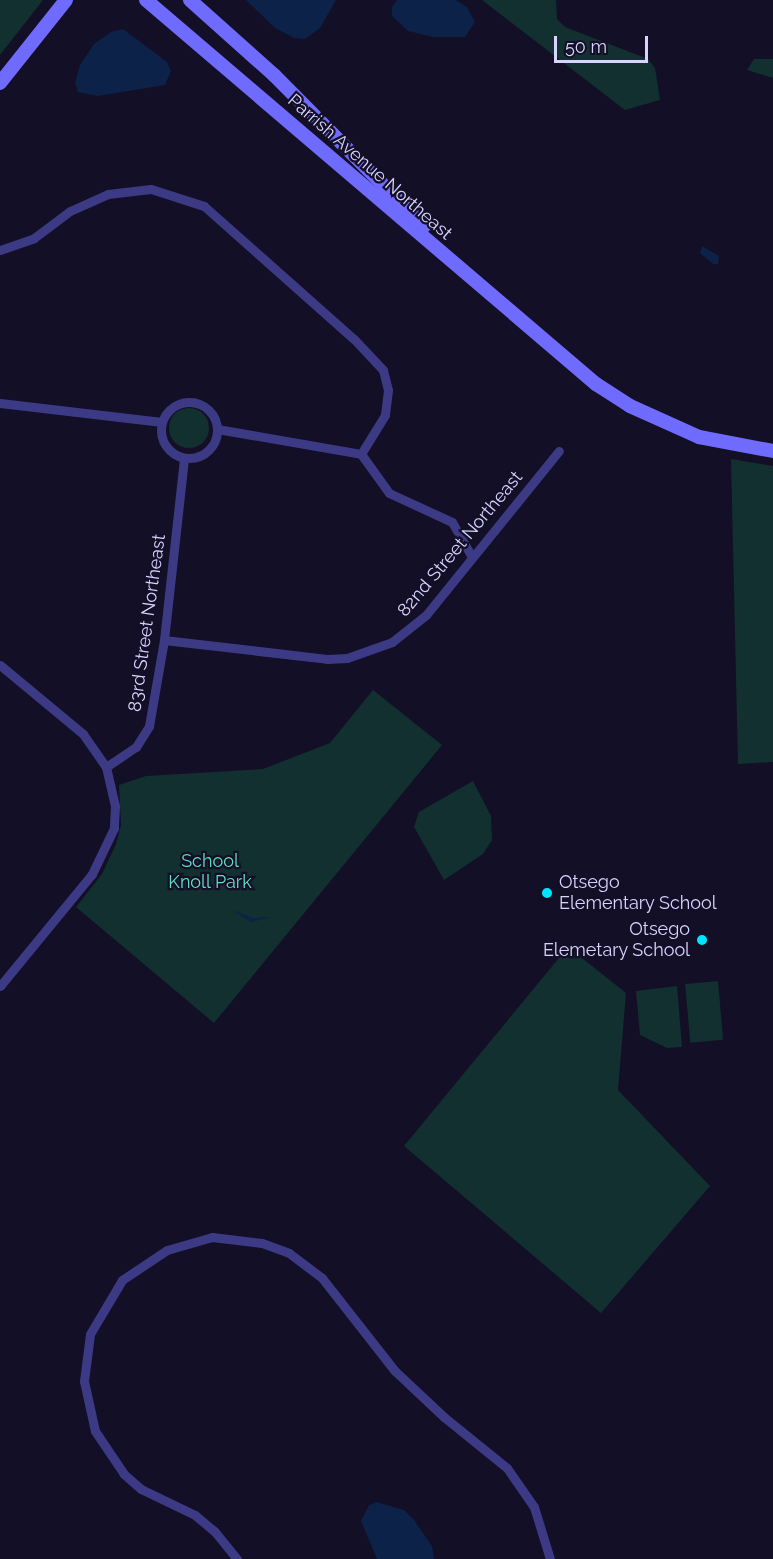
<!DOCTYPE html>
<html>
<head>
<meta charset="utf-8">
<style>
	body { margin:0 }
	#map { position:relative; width:773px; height:1559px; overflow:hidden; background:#130f26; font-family:Raleway,sans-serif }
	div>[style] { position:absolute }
	.green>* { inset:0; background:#12302f; transform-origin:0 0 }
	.round { border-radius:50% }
	.water>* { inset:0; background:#0c2248 }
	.street>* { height:9px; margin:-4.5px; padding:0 4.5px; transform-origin:4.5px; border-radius:4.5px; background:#3d3a85 }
	.street>.ring { margin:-4.5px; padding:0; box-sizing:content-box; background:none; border:9px solid #3d3a85; border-radius:50% }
	.secondary>* { height:14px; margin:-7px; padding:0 7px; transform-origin:7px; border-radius:7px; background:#6f6bff }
	.dots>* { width:16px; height:16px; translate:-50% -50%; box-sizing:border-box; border:3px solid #130f26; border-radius:50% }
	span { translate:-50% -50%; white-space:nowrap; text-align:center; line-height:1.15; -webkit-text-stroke:4.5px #130f26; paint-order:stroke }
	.street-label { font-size:18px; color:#d9d4ff }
	.park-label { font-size:18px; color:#5fe0c0 }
	.poi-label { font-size:18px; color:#d9d4ff }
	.left { translate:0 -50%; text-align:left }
	.right { translate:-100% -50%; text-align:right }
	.scale { position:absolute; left:554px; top:36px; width:94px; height:27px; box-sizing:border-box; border:3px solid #d9d4ff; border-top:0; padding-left:8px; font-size:18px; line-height:21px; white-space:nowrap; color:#d9d4ff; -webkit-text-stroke:4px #130f26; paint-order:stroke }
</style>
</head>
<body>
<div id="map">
	<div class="green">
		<i style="clip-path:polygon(0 0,43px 0,0 55px)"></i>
		<i style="clip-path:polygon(482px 0,556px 0,557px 19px,565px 27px,648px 59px,655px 68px,660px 100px,625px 110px)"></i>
		<i style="clip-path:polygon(754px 59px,773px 59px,773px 78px,747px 70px)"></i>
		<i class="round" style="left:169px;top:408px;width:40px;height:40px"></i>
		<i style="clip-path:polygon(731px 459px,773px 466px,773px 762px,738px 764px)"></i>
		<i style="clip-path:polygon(373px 690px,442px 745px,214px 1023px,76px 907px,102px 874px,116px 844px,121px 825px,119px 785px,146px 776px,263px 769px,330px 743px)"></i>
		<i style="clip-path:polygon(473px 781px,491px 816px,492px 840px,483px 854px,444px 880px,414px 827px,419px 812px)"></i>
		<i style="clip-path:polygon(568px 947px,626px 993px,618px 1090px,710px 1186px,601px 1313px,404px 1146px)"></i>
		<i style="left:718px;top:981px;width:59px;height:33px;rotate:85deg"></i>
		<i style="clip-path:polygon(677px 986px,682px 1047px,667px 1048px,640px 1035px,636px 991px)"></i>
	</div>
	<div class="water">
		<i style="clip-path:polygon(246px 0,336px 0,320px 28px,305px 39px,294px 38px,275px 28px)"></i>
		<i style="clip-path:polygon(397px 0,456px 0,467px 7px,475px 22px,465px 37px,433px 37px,408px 31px,392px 16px,392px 7px)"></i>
		<i style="clip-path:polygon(123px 29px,167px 62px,171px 71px,165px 85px,98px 96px,78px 92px,75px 83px,80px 65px,94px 44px,111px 32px)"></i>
		<i style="clip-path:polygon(702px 246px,719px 256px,718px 264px,713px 264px,700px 253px)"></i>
		<i style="clip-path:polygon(232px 910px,253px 918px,272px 917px,251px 922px)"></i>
		<i style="clip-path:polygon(377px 1502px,404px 1510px,414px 1520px,432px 1546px,434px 1559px,377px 1559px,361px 1521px,369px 1505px)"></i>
	</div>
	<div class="street">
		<i style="left:0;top:250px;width:36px;rotate:-19deg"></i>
		<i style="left:34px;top:238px;width:45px;rotate:-36.9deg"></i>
		<i style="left:70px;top:211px;width:42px;rotate:-24.1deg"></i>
		<i style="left:108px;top:194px;width:43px;rotate:-6.6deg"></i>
		<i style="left:151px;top:189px;width:56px;rotate:17.8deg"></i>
		<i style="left:204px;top:206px;width:200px;rotate:41.6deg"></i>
		<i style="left:354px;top:339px;width:42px;rotate:46.9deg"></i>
		<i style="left:383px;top:370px;width:21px;rotate:76deg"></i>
		<i style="left:388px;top:390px;width:25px;rotate:97deg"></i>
		<i style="left:385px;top:415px;width:46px;rotate:121.6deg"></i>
		<i class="ring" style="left:161px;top:402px;width:47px;height:47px"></i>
		<i style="left:0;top:403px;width:163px;rotate:6.7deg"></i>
		<i style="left:217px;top:429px;width:146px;rotate:9.8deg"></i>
		<i style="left:361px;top:454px;width:48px;rotate:54.3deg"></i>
		<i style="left:389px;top:493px;width:69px;rotate:24.7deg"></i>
		<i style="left:452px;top:522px;width:40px;rotate:60.3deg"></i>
		<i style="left:164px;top:640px;width:164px;rotate:6.6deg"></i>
		<i style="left:327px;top:659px;width:20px;rotate:-3deg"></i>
		<i style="left:347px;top:658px;width:48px;rotate:-19.6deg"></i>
		<i style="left:392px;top:642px;width:43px;rotate:-38.5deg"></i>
		<i style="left:426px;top:615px;width:211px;rotate:-51deg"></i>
		<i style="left:0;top:665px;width:108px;rotate:39.7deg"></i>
		<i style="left:83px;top:734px;width:40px;rotate:55.1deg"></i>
		<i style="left:106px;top:767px;width:40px;rotate:77deg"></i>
		<i style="left:115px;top:806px;width:22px;rotate:93deg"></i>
		<i style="left:114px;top:828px;width:51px;rotate:115.6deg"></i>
		<i style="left:92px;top:874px;width:145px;rotate:129.4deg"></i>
		<i style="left:106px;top:767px;width:36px;rotate:-34deg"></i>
		<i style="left:136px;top:747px;width:25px;rotate:-58deg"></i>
		<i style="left:149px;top:726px;width:87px;rotate:-80.1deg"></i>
		<i style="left:164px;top:640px;width:183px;rotate:-83.7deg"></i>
		<i style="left:237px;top:1559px;width:36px;rotate:-129deg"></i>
		<i style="left:214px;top:1531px;width:25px;rotate:-140deg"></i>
		<i style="left:195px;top:1515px;width:60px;rotate:-154.3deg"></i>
		<i style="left:141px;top:1489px;width:23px;rotate:-139deg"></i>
		<i style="left:124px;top:1474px;width:52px;rotate:-124deg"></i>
		<i style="left:95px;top:1431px;width:51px;rotate:-102.4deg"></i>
		<i style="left:84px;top:1381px;width:47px;rotate:-82.7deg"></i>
		<i style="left:90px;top:1334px;width:63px;rotate:-59.3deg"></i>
		<i style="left:122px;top:1280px;width:54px;rotate:-33.7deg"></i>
		<i style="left:167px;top:1250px;width:47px;rotate:-16.1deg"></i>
		<i style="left:212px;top:1237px;width:50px;rotate:6.8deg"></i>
		<i style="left:262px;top:1243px;width:29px;rotate:20deg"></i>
		<i style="left:289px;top:1253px;width:41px;rotate:37.1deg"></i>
		<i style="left:322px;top:1278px;width:118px;rotate:51.9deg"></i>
		<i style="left:395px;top:1371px;width:67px;rotate:43.2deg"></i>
		<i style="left:444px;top:1417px;width:81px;rotate:39deg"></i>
		<i style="left:507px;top:1468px;width:47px;rotate:55.3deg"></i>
		<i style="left:534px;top:1507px;width:54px;rotate:72.9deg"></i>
	</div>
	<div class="secondary">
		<i style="left:146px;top:0;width:592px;rotate:40.48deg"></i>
		<i style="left:596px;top:384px;width:40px;rotate:32.9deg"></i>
		<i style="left:630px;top:406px;width:76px;rotate:24.2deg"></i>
		<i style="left:699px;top:437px;width:75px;rotate:10.7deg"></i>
		<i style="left:190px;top:0;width:113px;rotate:41.8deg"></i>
		<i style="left:274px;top:75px;width:213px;rotate:45.2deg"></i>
		<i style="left:0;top:83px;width:106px;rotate:-51.5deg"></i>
	</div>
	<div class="dots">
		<i style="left:547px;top:893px;background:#00e5ff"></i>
		<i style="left:702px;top:940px;background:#00e5ff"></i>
	</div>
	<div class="street-label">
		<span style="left:370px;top:167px;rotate:41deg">Parrish Avenue Northeast</span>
		<span style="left:460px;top:544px;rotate:-50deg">82nd Street Northeast</span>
		<span style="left:147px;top:623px;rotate:-82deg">83rd Street Northeast</span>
	</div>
	<div class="park-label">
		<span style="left:210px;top:872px">School<br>Knoll Park</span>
	</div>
	<div class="poi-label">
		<span class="left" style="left:559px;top:893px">Otsego<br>Elementary School</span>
		<span class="right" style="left:690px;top:940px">Otsego<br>Elemetary School</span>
	</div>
	<div class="scale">50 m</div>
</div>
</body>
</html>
